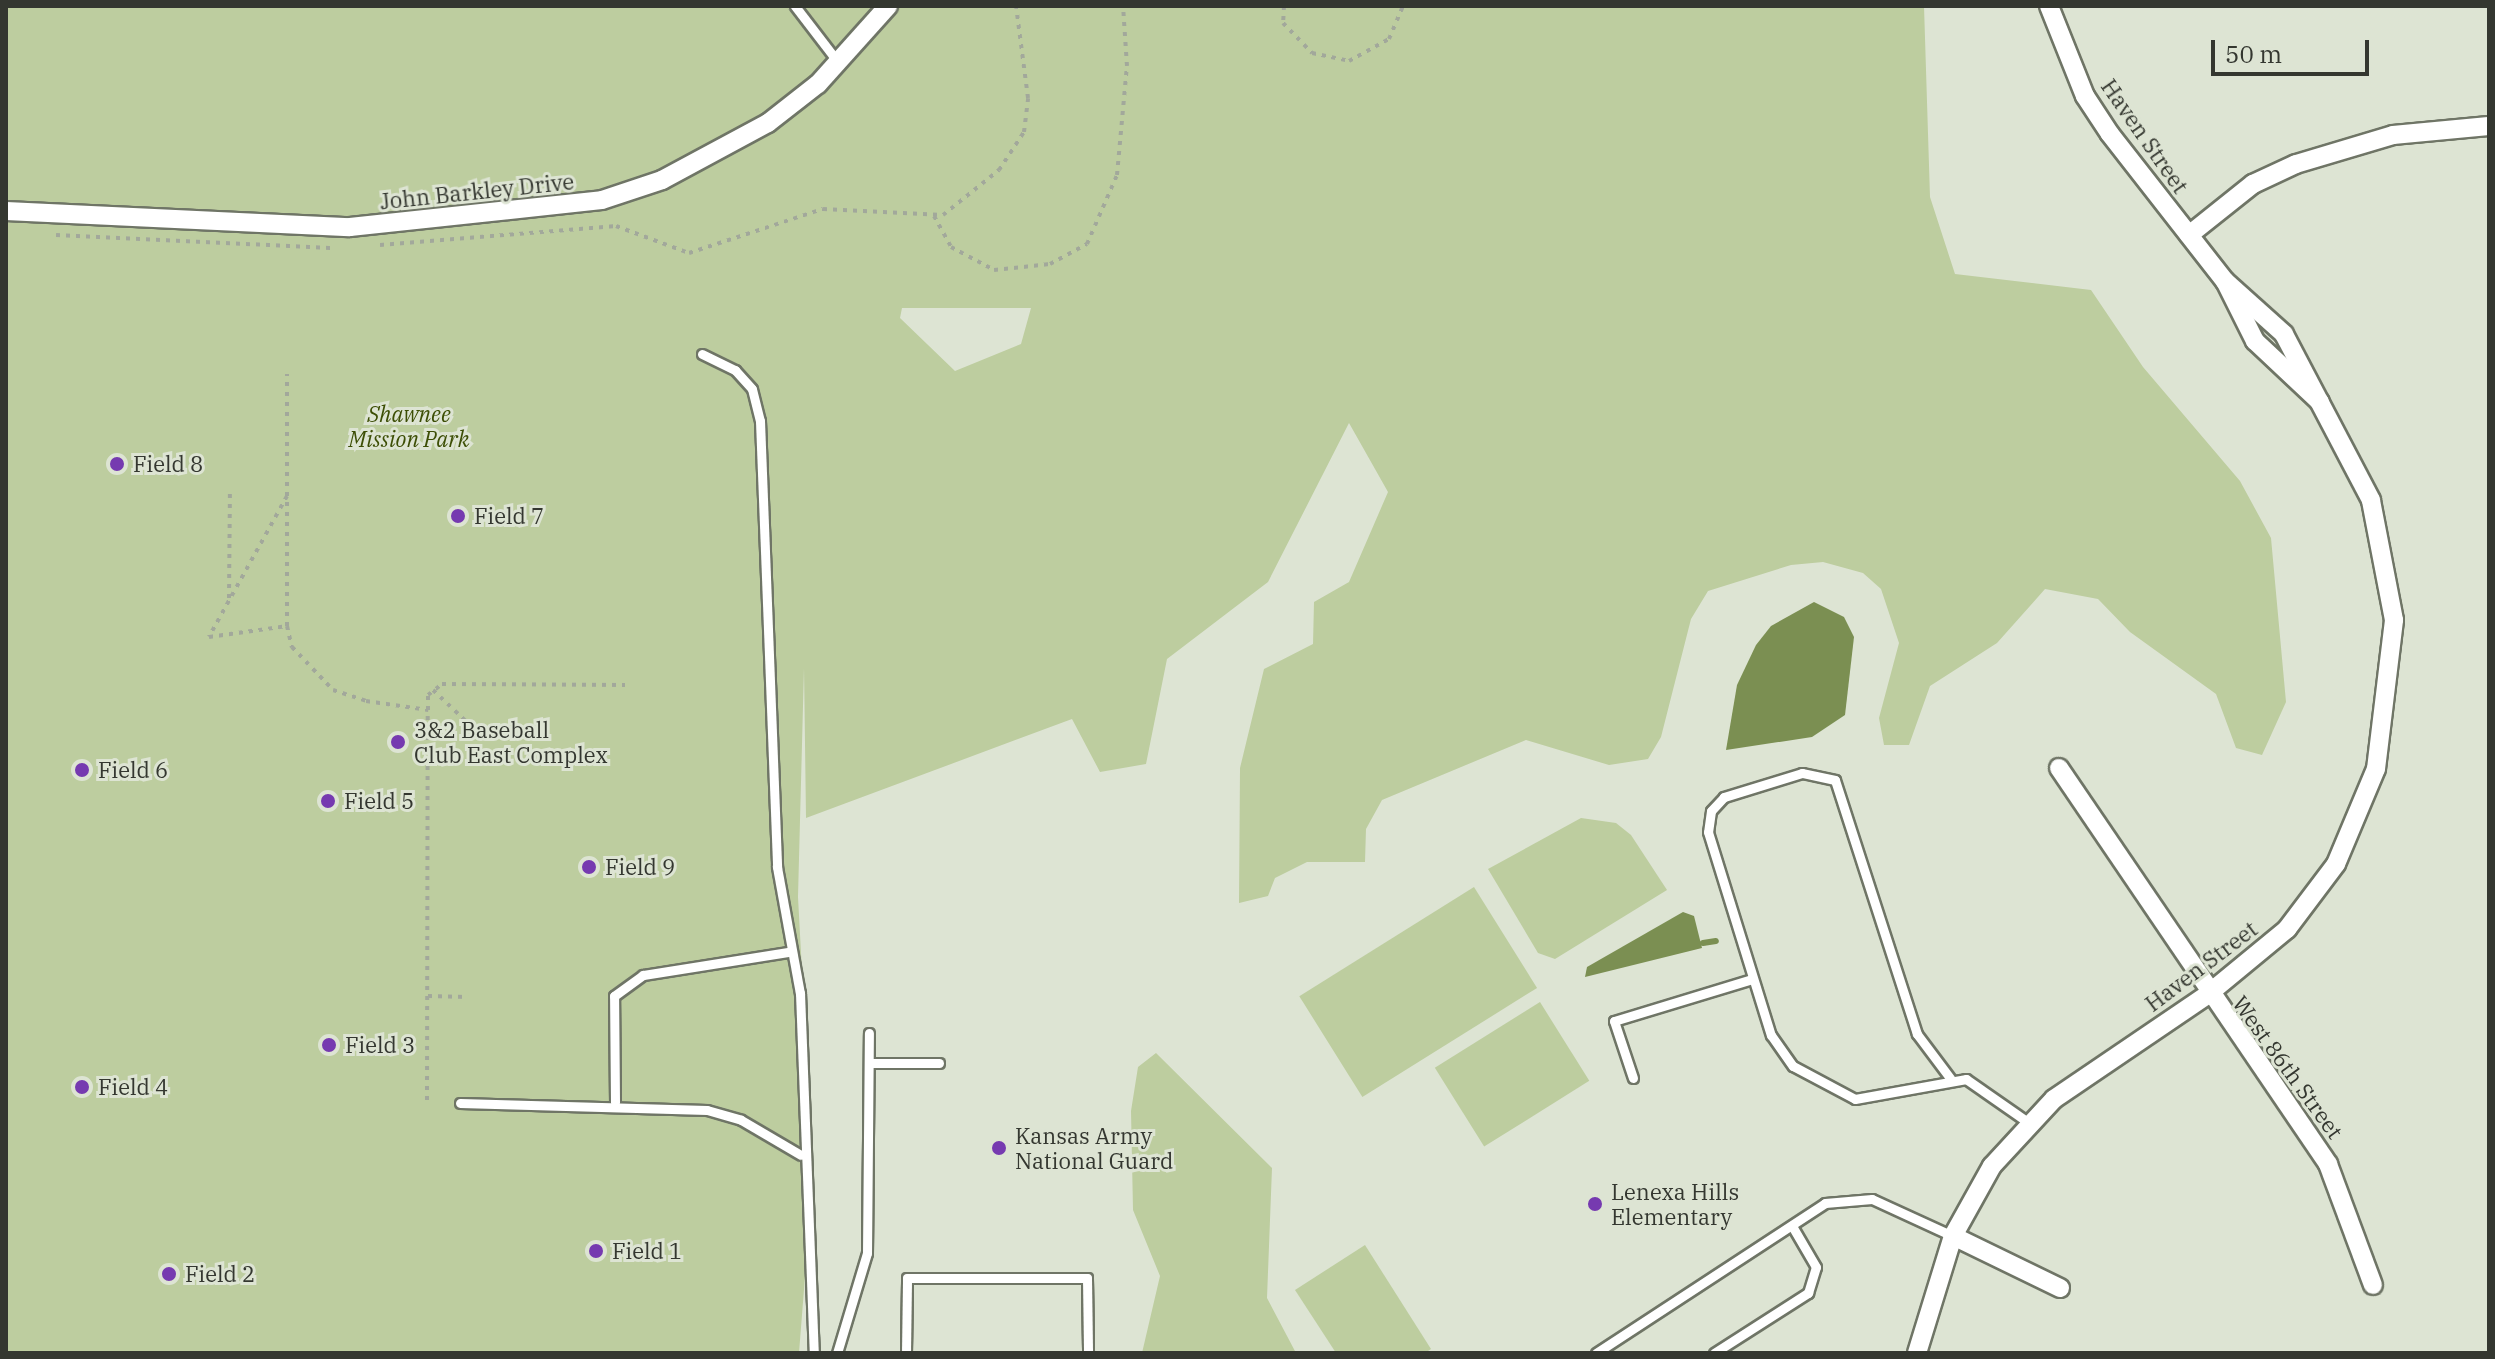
<!DOCTYPE html>
<html>
<head>
<meta charset="utf-8">
<style>
	body { margin:0 }
	#map { position:relative; width:2495px; height:1359px; overflow:hidden; background:#dde4d3; font-family:"IBM Plex Serif",serif }
	div>[style] { position:absolute }
	.green>* { inset:0; background:#bdcd9f; transform-origin:0 0 }
	.water>* { inset:0; background:#7b8f52 }
	.stream>* { height:6px; margin:-3px; padding:0 3px; transform-origin:3px; border-radius:3px; background:#7b8f52 }
	.path>* { height:4px; margin-top:-2px; transform-origin:0; background:repeating-linear-gradient(90deg,#a2a89b 0 4px,transparent 0 10px) }
	.roads { filter:drop-shadow(2px 0 #6f7566) drop-shadow(-2px 0 #6f7566) drop-shadow(0 2px #6f7566) drop-shadow(0 -2px #6f7566) }
	.lane>* { height:9px; margin:-4.5px; padding:0 4.5px; transform-origin:4.5px; border-radius:4.5px; background:#fff }
	.street>* { height:18px; margin:-9px; padding:0 9px; transform-origin:9px; border-radius:9px; background:#fff }
	.dots>* { width:22px; height:22px; translate:-50% -50%; box-sizing:border-box; border:4px solid #dde4d3; border-radius:50% }
	span { translate:-50% -50%; white-space:nowrap; text-align:center; line-height:1.15; -webkit-text-stroke:6px #dde4d3; paint-order:stroke }
	.street-label { font-size:22px; color:#343730 }
	.park-label { font-size:22px; color:#3c4e05; font-style:italic }
	.poi-label { font-size:22px; color:#343730 }
	.left { translate:0 -50%; text-align:left }
	.frame { position:absolute; inset:0; border:8px solid #343730; pointer-events:none }
	.scale { position:absolute; left:2211px; top:40px; width:158px; height:36px; box-sizing:border-box; border:4px solid #343730; border-top:0; padding-left:10px; font-size:24px; line-height:28px; white-space:nowrap; color:#343730; -webkit-text-stroke:6px #dde4d3; paint-order:stroke }
</style>
</head>
<body>
<div id="map">
	<div class="green">
		<i style="clip-path:polygon(evenodd,6px 6px,1924px 6px,1930px 197px,1955px 274px,2091px 290px,2143px 367px,2240px 481px,2271px 538px,2286px 702px,2262px 755px,2236px 748px,2216px 694px,2130px 632px,2098px 599px,2045px 589px,1997px 643px,1930px 686px,1909px 745px,1884px 745px,1879px 718px,1899px 643px,1881px 589px,1863px 573px,1823px 562px,1791px 565px,1708px 591px,1691px 619px,1661px 737px,1648px 759px,1609px 765px,1526px 740px,1382px 800px,1366px 829px,1365px 862px,1307px 862px,1275px 878px,1268px 896px,1239px 903px,1240px 768px,1264px 669px,1313px 644px,1314px 602px,1349px 582px,1388px 492px,1349px 423px,1268px 582px,1167px 659px,1146px 764px,1100px 772px,1072px 719px,806px 818px,804px 668px,798px 897px,813px 1175px,799px 1353px,6px 1353px,6px 6px,902px 308px,1031px 308px,1021px 344px,955px 371px,900px 318px,902px 308px)"></i>
		<i style="clip-path:polygon(1581px 818px,1616px 823px,1631px 835px,1667px 890px,1555px 959px,1538px 953px,1488px 869px)"></i>
		<i style="left:1474px;top:887px;width:119px;height:206px;rotate:58deg"></i>
		<i style="left:1540px;top:1002px;width:93px;height:124px;rotate:58deg"></i>
		<i style="clip-path:polygon(1156px 1053px,1272px 1168px,1267px 1298px,1296px 1353px,1142px 1353px,1160px 1276px,1133px 1210px,1131px 1111px,1138px 1067px)"></i>
		<i style="clip-path:polygon(1365px 1245px,1431px 1349px,1425px 1353px,1336px 1353px,1295px 1290px)"></i>
	</div>
	<div class="water">
		<i style="clip-path:polygon(1814px 602px,1844px 617px,1854px 637px,1845px 715px,1812px 737px,1726px 750px,1737px 685px,1756px 645px,1771px 626px)"></i>
		<i style="clip-path:polygon(1683px 912px,1694px 916px,1702px 948px,1585px 977px,1587px 967px)"></i>
	</div>
	<div class="stream">
		<i style="left:1703px;top:943px;width:13px;rotate:-9deg"></i>
	</div>
	<div class="path">
		<i style="left:1284px;top:6px;width:17px;rotate:93deg"></i>
		<i style="left:1283px;top:23px;width:42px;rotate:46deg"></i>
		<i style="left:1312px;top:53px;width:38px;rotate:12deg"></i>
		<i style="left:1349px;top:61px;width:46px;rotate:-28.8deg"></i>
		<i style="left:1389px;top:39px;width:36px;rotate:-67deg"></i>
		<i style="left:934px;top:216px;width:35px;rotate:61deg"></i>
		<i style="left:951px;top:247px;width:49px;rotate:28.1deg"></i>
		<i style="left:994px;top:270px;width:56px;rotate:-6.1deg"></i>
		<i style="left:1050px;top:264px;width:42px;rotate:-28.4deg"></i>
		<i style="left:1087px;top:244px;width:75px;rotate:-66.5deg"></i>
		<i style="left:1117px;top:175px;width:109px;rotate:-84.8deg"></i>
		<i style="left:1127px;top:66px;width:60px;rotate:-93.8deg"></i>
		<i style="left:56px;top:235px;width:279px;rotate:2.7deg"></i>
		<i style="left:380px;top:245px;width:237px;rotate:-4.6deg"></i>
		<i style="left:616px;top:226px;width:78px;rotate:20.3deg"></i>
		<i style="left:689px;top:253px;width:141px;rotate:-18.2deg"></i>
		<i style="left:823px;top:209px;width:120px;rotate:2.9deg"></i>
		<i style="left:943px;top:215px;width:72px;rotate:-38.8deg"></i>
		<i style="left:999px;top:170px;width:45px;rotate:-56.7deg"></i>
		<i style="left:1024px;top:132px;width:34px;rotate:-83deg"></i>
		<i style="left:1028px;top:98px;width:93px;rotate:-97.4deg"></i>
		<i style="left:287px;top:496px;width:161px;rotate:119deg"></i>
		<i style="left:209px;top:637px;width:79px;rotate:-8deg"></i>
		<i style="left:287px;top:626px;width:252px;rotate:-90deg"></i>
		<i style="left:229px;top:598px;width:106px;rotate:-89.5deg"></i>
		<i style="left:287px;top:626px;width:22px;rotate:77deg"></i>
		<i style="left:292px;top:647px;width:59px;rotate:46.4deg"></i>
		<i style="left:333px;top:690px;width:35px;rotate:18deg"></i>
		<i style="left:366px;top:701px;width:63px;rotate:8.3deg"></i>
		<i style="left:428px;top:710px;width:15px;rotate:-90deg"></i>
		<i style="left:428px;top:695px;width:18px;rotate:-38deg"></i>
		<i style="left:442px;top:684px;width:183px;rotate:0.3deg"></i>
		<i style="left:433px;top:690px;width:50px;rotate:43.4deg"></i>
		<i style="left:428px;top:996px;width:40px;rotate:1.4deg"></i>
		<i style="left:427px;top:1100px;width:390px;rotate:-89.9deg"></i>
	</div>
	<div class="roads">
		<div class="lane">
			<i style="left:795px;top:6px;width:71px;rotate:52.5deg"></i>
			<i style="left:702px;top:354px;width:37px;rotate:26deg"></i>
			<i style="left:735px;top:370px;width:25px;rotate:48deg"></i>
			<i style="left:752px;top:389px;width:33px;rotate:76deg"></i>
			<i style="left:760px;top:421px;width:446px;rotate:87.8deg"></i>
			<i style="left:777px;top:867px;width:128px;rotate:79.7deg"></i>
			<i style="left:800px;top:993px;width:360px;rotate:87.8deg"></i>
			<i style="left:869px;top:1063px;width:70px"></i>
			<i style="left:1633px;top:1078px;width:60px;rotate:-108.4deg"></i>
			<i style="left:1614px;top:1021px;width:144px;rotate:-16.9deg"></i>
			<i style="left:1950px;top:1078px;width:55px;rotate:-126.9deg"></i>
			<i style="left:1917px;top:1034px;width:267px;rotate:-107.9deg"></i>
			<i style="left:1835px;top:780px;width:34px;rotate:-168deg"></i>
			<i style="left:1802px;top:773px;width:82px;rotate:162.9deg"></i>
			<i style="left:1724px;top:797px;width:19px;rotate:133deg"></i>
			<i style="left:1711px;top:811px;width:21px;rotate:98deg"></i>
			<i style="left:1708px;top:832px;width:213px;rotate:72.8deg"></i>
			<i style="left:1771px;top:1035px;width:38px;rotate:55deg"></i>
			<i style="left:1793px;top:1066px;width:70px;rotate:28deg"></i>
			<i style="left:1855px;top:1099px;width:113px;rotate:-10.2deg"></i>
			<i style="left:1966px;top:1079px;width:77px;rotate:34.9deg"></i>
			<i style="left:615px;top:1102px;width:106px;rotate:-90.5deg"></i>
			<i style="left:614px;top:996px;width:36px;rotate:-36deg"></i>
			<i style="left:643px;top:975px;width:147px;rotate:-9deg"></i>
			<i style="left:460px;top:1103px;width:247px;rotate:1.6deg"></i>
			<i style="left:707px;top:1110px;width:35px;rotate:16deg"></i>
			<i style="left:741px;top:1120px;width:69px;rotate:30.3deg"></i>
			<i style="left:837px;top:1353px;width:104px;rotate:-73.3deg"></i>
			<i style="left:867px;top:1253px;width:220px;rotate:-89.5deg"></i>
			<i style="left:906px;top:1353px;width:75px;rotate:-89.2deg"></i>
			<i style="left:907px;top:1278px;width:180px"></i>
			<i style="left:1087px;top:1278px;width:75px;rotate:89.2deg"></i>
			<i style="left:1596px;top:1353px;width:274px;rotate:-33.2deg"></i>
			<i style="left:1825px;top:1203px;width:47px;rotate:-4.9deg"></i>
			<i style="left:1872px;top:1199px;width:89px;rotate:24.6deg"></i>
			<i style="left:1714px;top:1353px;width:112px;rotate:-32.6deg"></i>
			<i style="left:1808px;top:1293px;width:27px;rotate:-73deg"></i>
			<i style="left:1816px;top:1267px;width:48px;rotate:-120.3deg"></i>
		</div>
		<div class="street">
			<i style="left:2049px;top:6px;width:97px;rotate:68.2deg"></i>
			<i style="left:2085px;top:96px;width:45px;rotate:56.7deg"></i>
			<i style="left:2110px;top:134px;width:187px;rotate:52deg"></i>
			<i style="left:2225px;top:281px;width:67px;rotate:63.4deg"></i>
			<i style="left:2255px;top:341px;width:89px;rotate:43.2deg"></i>
			<i style="left:6px;top:211px;width:344px;rotate:2.7deg"></i>
			<i style="left:350px;top:227px;width:253px;rotate:-6.1deg"></i>
			<i style="left:602px;top:200px;width:63px;rotate:-18.4deg"></i>
			<i style="left:662px;top:180px;width:120px;rotate:-28.3deg"></i>
			<i style="left:768px;top:123px;width:63px;rotate:-38deg"></i>
			<i style="left:818px;top:84px;width:105px;rotate:-48.1deg"></i>
			<i style="left:2189px;top:235px;width:82px;rotate:-38.6deg"></i>
			<i style="left:2253px;top:184px;width:47px;rotate:-24.9deg"></i>
			<i style="left:2296px;top:164px;width:101px;rotate:-16.6deg"></i>
			<i style="left:2393px;top:135px;width:96px;rotate:-5.4deg"></i>
			<i style="left:2059px;top:768px;width:479px;rotate:55.8deg"></i>
			<i style="left:2328px;top:1164px;width:129px;rotate:69.6deg"></i>
			<i style="left:1953px;top:1236px;width:119px;rotate:25.9deg"></i>
			<i style="left:1917px;top:1353px;width:122px;rotate:-72.9deg"></i>
			<i style="left:1953px;top:1236px;width:80px;rotate:-60.9deg"></i>
			<i style="left:1992px;top:1166px;width:91px;rotate:-47.2deg"></i>
			<i style="left:2054px;top:1099px;width:185px;rotate:-34.2deg"></i>
			<i style="left:2207px;top:995px;width:104px;rotate:-39.5deg"></i>
			<i style="left:2287px;top:929px;width:81px;rotate:-53deg"></i>
			<i style="left:2336px;top:864px;width:103px;rotate:-67.2deg"></i>
			<i style="left:2376px;top:769px;width:150px;rotate:-83.1deg"></i>
			<i style="left:2394px;top:620px;width:122px;rotate:-100.9deg"></i>
			<i style="left:2371px;top:500px;width:187px;rotate:-117.7deg"></i>
			<i style="left:2284px;top:334px;width:79px;rotate:-138.1deg"></i>
		</div>
	</div>
	<div class="dots">
		<i style="left:117px;top:464px;background:#763ab0"></i>
		<i style="left:458px;top:516px;background:#763ab0"></i>
		<i style="left:398px;top:742px;background:#763ab0"></i>
		<i style="left:82px;top:770px;background:#763ab0"></i>
		<i style="left:328px;top:801px;background:#763ab0"></i>
		<i style="left:589px;top:867px;background:#763ab0"></i>
		<i style="left:329px;top:1045px;background:#763ab0"></i>
		<i style="left:82px;top:1087px;background:#763ab0"></i>
		<i style="left:999px;top:1148px;background:#763ab0"></i>
		<i style="left:1595px;top:1204px;background:#763ab0"></i>
		<i style="left:596px;top:1251px;background:#763ab0"></i>
		<i style="left:169px;top:1274px;background:#763ab0"></i>
	</div>
	<div class="street-label">
		<span style="left:2145px;top:136px;rotate:55deg">Haven Street</span>
		<span style="left:477px;top:191px;rotate:-6deg">John Barkley Drive</span>
		<span style="left:2201px;top:966px;rotate:-37deg">Haven Street</span>
		<span style="left:2288px;top:1067px;rotate:54deg">West 86th Street</span>
	</div>
	<div class="park-label">
		<span style="left:409px;top:426px">Shawnee<br>Mission Park</span>
	</div>
	<div class="poi-label">
		<span class="left" style="left:133px;top:464px">Field 8</span>
		<span class="left" style="left:474px;top:516px">Field 7</span>
		<span class="left" style="left:414px;top:742px">3&amp;2 Baseball<br>Club East Complex</span>
		<span class="left" style="left:98px;top:770px">Field 6</span>
		<span class="left" style="left:344px;top:801px">Field 5</span>
		<span class="left" style="left:605px;top:867px">Field 9</span>
		<span class="left" style="left:345px;top:1045px">Field 3</span>
		<span class="left" style="left:98px;top:1087px">Field 4</span>
		<span class="left" style="left:1015px;top:1148px">Kansas Army<br>National Guard</span>
		<span class="left" style="left:1611px;top:1204px">Lenexa Hills<br>Elementary</span>
		<span class="left" style="left:612px;top:1251px">Field 1</span>
		<span class="left" style="left:185px;top:1274px">Field 2</span>
	</div>
	<div class="frame"></div>
	<div class="scale">50 m</div>
</div>
</body>
</html>
